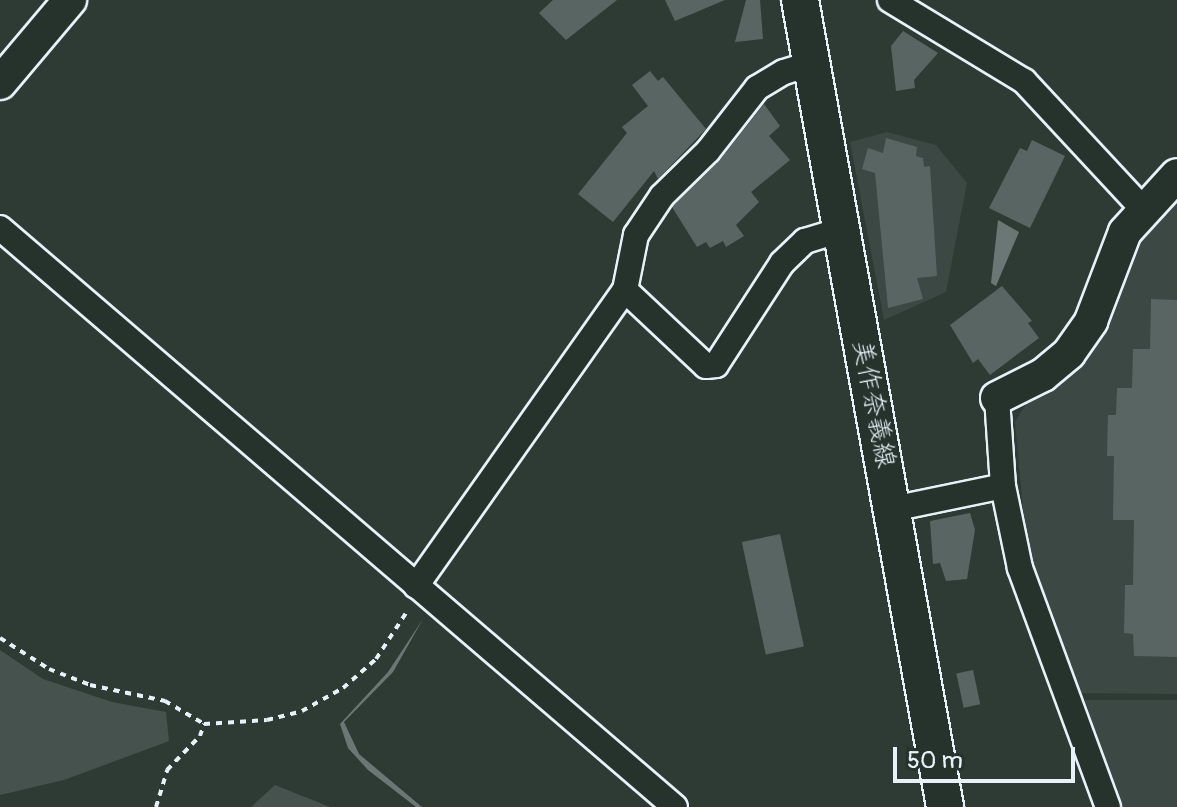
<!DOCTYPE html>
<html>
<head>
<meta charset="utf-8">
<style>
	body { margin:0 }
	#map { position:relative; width:1177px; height:807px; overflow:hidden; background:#2e3b35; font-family:Pangolin,"Klee One",sans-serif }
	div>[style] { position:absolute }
	.built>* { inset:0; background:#3b4843 }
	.green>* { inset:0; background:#45524e }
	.water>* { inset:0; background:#6b7775 }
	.building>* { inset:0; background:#596563; transform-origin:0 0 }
	.path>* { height:4px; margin-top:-2px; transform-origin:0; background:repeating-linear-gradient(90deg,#e8f1f8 0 6px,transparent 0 12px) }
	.roads { filter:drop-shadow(2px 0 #e8f1f8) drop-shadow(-2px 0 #e8f1f8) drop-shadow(0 2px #e8f1f8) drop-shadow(0 -2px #e8f1f8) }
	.street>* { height:24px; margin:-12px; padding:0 12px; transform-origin:12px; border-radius:12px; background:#26332d }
	.secondary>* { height:32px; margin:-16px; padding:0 16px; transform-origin:16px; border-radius:16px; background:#26332d }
	.primary>* { height:36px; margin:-18px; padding:0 18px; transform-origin:18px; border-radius:18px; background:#26332d }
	span { translate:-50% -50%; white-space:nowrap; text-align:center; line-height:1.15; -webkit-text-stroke:6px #26332d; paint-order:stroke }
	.street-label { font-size:26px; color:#e8f1f8 }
	.scale { position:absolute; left:893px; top:747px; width:182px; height:36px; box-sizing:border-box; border:4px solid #e8f1f8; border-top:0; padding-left:10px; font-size:24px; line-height:28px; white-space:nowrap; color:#e8f1f8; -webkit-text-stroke:6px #26332d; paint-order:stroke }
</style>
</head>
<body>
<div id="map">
	<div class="built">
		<i style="clip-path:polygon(887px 132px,936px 145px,967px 183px,946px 292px,884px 320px,850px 142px)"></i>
		<i style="clip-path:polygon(1177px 193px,1177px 694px,1081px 693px,1039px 589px,1025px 531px,1015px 422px,1026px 404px,1062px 383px,1086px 357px,1103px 332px,1149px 218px)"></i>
		<i style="clip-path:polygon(1085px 700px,1177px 700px,1177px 807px,1121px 807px)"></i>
	</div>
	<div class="green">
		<i style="clip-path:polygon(0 650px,43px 679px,112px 702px,166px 712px,169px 741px,64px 780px,0 795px)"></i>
		<i style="clip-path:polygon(275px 785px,330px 807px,251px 807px)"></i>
	</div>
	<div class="water">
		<i style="clip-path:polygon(998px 220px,1019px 232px,996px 286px,991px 283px)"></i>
		<i style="clip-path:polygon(423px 619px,393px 672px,344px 722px,359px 754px,422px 807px,416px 807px,368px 770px,348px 748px,340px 724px,388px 672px)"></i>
	</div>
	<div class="building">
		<i style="clip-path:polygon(553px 0,617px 0,566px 40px,539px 13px)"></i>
		<i style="clip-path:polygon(665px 0,725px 0,675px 21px)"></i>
		<i style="clip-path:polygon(746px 0,760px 0,763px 39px,735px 42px)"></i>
		<i style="clip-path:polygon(903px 31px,938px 53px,914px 80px,915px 88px,896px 91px,891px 46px)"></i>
		<i style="clip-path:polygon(650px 71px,658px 81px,663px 77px,706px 129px,658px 179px,654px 171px,613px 222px,578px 194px,627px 133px,622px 127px,648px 106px,632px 85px)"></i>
		<i style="clip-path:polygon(764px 104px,780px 126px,769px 136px,790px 160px,751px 192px,759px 202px,736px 225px,744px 236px,726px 247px,723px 241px,710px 248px,706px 242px,697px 247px,672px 207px,720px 160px)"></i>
		<i style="clip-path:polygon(886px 138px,917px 147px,916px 156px,923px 158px,924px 167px,930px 166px,937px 276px,917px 278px,923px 299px,888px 308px,875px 173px,862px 169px,868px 148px,883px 153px)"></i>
		<i style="clip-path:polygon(1032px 140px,1065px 156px,1030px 228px,989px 208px,1020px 148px,1027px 151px)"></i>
		<i style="clip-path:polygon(1002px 286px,1032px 321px,1028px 323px,1039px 338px,990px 375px,978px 359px,973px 363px,950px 325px)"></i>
		<i style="clip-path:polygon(1151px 299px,1177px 300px,1177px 657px,1134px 656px,1133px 634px,1124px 633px,1125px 585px,1133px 585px,1134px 520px,1113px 520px,1114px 456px,1107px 456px,1108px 415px,1116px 415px,1117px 388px,1132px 388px,1133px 349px,1150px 349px)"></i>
		<i style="clip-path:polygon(970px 513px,975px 530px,967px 579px,946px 581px,940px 563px,933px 564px,930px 521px)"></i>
		<i style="left:780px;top:534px;width:115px;height:39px;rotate:78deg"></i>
		<i style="left:973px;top:670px;width:35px;height:17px;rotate:78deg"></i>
	</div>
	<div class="path">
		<i style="left:0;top:638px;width:58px;rotate:32.3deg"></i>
		<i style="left:49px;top:669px;width:44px;rotate:21.3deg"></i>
		<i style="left:90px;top:685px;width:77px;rotate:12deg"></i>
		<i style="left:165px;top:701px;width:45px;rotate:30.5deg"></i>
		<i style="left:204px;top:724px;width:63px;rotate:-3.6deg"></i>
		<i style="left:267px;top:720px;width:36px;rotate:-14deg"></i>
		<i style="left:302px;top:711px;width:47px;rotate:-29.3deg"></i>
		<i style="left:343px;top:688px;width:44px;rotate:-41.3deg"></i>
		<i style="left:376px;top:659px;width:59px;rotate:-56.9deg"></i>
		<i style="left:156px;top:807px;width:39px;rotate:-73deg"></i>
		<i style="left:167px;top:770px;width:47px;rotate:-45.9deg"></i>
		<i style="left:200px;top:736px;width:13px;rotate:-72deg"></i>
	</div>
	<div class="roads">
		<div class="street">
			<i style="left:890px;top:0;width:157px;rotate:31.2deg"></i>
			<i style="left:1024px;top:81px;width:173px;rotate:47.1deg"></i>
			<i style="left:0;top:228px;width:889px;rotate:40.62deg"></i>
			<i style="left:625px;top:290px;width:111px;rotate:43.2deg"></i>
			<i style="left:706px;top:366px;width:10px;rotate:-6deg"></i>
			<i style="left:716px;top:365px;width:121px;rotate:-57.1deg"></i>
			<i style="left:782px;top:263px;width:32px;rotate:-44deg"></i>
			<i style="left:805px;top:241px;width:38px;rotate:-17deg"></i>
			<i style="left:997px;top:398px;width:88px;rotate:86.1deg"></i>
			<i style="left:1003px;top:486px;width:84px;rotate:78.3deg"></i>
			<i style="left:1020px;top:568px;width:255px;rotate:69.8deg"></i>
			<i style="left:892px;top:509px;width:113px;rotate:-11.7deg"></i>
			<i style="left:416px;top:586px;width:362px;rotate:-54.8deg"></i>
			<i style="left:625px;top:290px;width:56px;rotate:-78.7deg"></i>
			<i style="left:636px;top:235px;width:47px;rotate:-56.3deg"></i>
			<i style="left:662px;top:196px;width:64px;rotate:-44.4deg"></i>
			<i style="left:708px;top:151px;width:80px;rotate:-52.1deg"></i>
			<i style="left:757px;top:88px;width:31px;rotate:-31deg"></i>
			<i style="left:784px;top:72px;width:28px;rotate:-17deg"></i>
		</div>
		<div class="secondary">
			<i style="left:0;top:83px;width:109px;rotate:-49.9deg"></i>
			<i style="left:997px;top:398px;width:51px;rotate:-26.6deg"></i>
			<i style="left:1043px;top:375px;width:34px;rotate:-40deg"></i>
			<i style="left:1069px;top:353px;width:39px;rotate:-55deg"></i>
			<i style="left:1091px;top:321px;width:95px;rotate:-69.1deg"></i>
			<i style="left:1125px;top:232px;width:77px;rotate:-47.6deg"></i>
		</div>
		<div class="primary">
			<i style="left:800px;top:0;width:820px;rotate:79.81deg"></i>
		</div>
	</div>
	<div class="street-label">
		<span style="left:873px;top:404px;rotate:79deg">美作奈義線</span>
	</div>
	<div class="scale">50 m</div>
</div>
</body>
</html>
